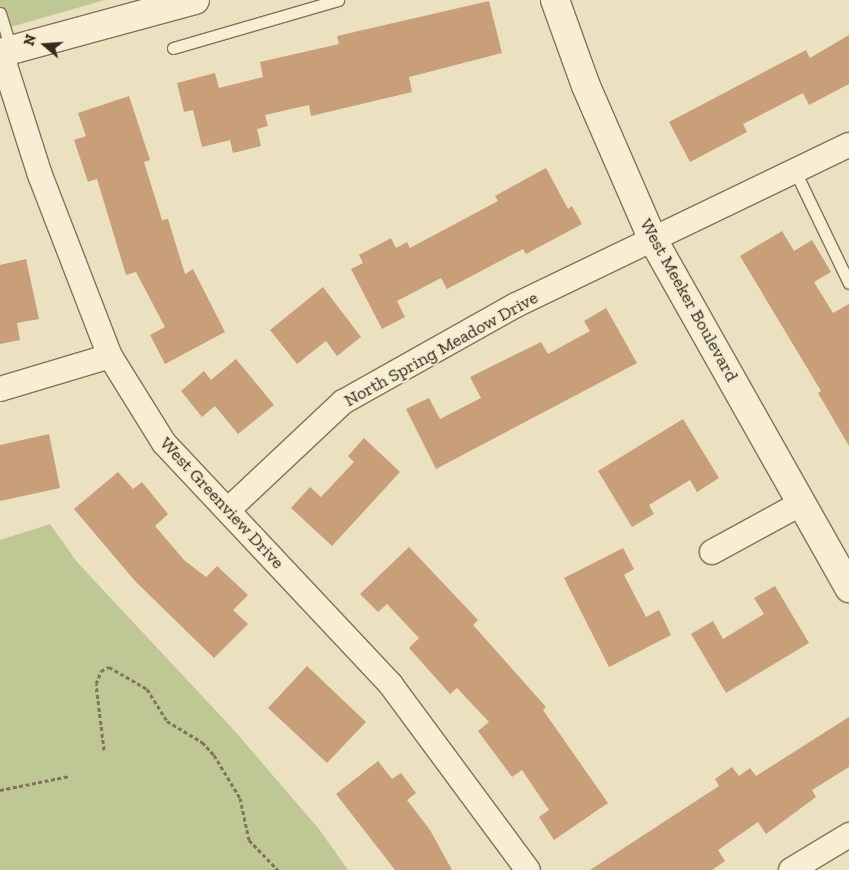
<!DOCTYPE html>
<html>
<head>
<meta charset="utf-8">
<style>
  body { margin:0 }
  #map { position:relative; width:849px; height:870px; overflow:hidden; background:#ebe1c1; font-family:"Zilla Slab",serif }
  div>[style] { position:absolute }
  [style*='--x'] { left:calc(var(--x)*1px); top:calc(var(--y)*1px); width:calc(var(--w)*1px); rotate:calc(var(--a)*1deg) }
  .green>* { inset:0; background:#bfc895 }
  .building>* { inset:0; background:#c89f78 }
  .path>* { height:3px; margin-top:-1.5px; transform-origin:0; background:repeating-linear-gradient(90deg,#837359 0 4px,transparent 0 6.5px) }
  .roads { filter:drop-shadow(1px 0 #837359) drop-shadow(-1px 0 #837359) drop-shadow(0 1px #837359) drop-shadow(0 -1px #837359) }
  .service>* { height:11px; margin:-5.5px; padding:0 5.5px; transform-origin:5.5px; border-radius:5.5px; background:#f7eed3 }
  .minor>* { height:24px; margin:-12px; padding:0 12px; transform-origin:12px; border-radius:12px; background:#f7eed3 }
  .tertiary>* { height:28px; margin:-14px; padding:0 14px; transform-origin:14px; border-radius:14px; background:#f7eed3 }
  span { translate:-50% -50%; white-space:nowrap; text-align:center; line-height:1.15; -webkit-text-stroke:4px #f3ebd0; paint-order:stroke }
  .street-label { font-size:18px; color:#342a1d }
  .north { position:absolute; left:20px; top:20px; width:50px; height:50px; -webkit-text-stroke:4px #f3ebd0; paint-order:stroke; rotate:288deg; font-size:14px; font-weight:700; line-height:20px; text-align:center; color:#342a1d }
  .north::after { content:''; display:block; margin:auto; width:18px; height:22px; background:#342a1d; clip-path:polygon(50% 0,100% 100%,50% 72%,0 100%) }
</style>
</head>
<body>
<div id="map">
  <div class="green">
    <i style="clip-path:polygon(0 0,105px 0,0 30px)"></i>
    <i style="clip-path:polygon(50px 524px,77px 562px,232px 728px,319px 829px,348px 870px,0 870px,0 540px)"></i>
  </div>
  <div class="building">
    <i style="clip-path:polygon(489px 1px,502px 53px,409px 77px,412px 92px,311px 116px,309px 105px,265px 115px,268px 126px,257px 129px,261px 146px,233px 153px,230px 140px,202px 147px,193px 110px,184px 112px,177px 83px,215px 73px,219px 88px,263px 77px,260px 62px,339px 44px,337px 36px)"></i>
    <i style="clip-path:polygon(849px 35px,849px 84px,809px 105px,803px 93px,743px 124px,747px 132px,690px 162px,669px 122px,806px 50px,810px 58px)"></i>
    <i style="clip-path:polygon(129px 96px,150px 160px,144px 162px,162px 220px,168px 219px,185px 274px,193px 269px,225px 332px,165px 364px,150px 335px,165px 327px,136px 272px,126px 275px,97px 179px,88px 182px,74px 140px,86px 136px,78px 113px)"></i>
    <i style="clip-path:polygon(546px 168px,568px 209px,572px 206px,582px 224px,526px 254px,523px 249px,447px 289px,441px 278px,397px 301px,405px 317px,382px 329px,351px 269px,363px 263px,359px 255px,391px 238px,396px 248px,407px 242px,410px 248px,498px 201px,495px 196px)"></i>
    <i style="clip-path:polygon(782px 231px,794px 251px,812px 240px,831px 272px,814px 282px,833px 313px,849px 304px,849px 446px,818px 393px,821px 391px,740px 256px)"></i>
    <i style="clip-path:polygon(26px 259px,39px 319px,17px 323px,20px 340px,0 344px,0 265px)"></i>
    <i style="clip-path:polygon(323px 287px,361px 337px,337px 356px,326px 341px,297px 364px,270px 330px)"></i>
    <i style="clip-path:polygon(606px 308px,637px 363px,436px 469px,406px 409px,429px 398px,440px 419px,481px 398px,470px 377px,541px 342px,548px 354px,590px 331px,584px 321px)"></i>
    <i style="clip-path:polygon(236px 359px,274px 405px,238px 434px,215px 406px,202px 417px,181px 391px,204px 371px,211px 380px)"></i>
    <i style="clip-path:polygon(683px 419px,719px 478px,697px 492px,690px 480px,649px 505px,654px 514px,632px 527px,598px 471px)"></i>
    <i style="clip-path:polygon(49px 434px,60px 488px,0 501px,0 445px)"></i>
    <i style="clip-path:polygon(364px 438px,400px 472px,332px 546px,291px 508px,310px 487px,321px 497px,354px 462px,348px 456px)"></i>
    <i style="clip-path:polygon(118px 472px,133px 489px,142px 482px,168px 514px,155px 526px,184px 560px,206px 577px,217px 566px,248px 595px,233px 610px,248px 624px,214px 658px,135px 581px,74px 509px)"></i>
    <i style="clip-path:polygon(409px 547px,478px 620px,473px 625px,546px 707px,543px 710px,608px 803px,554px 840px,539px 817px,549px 810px,522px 770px,512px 777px,478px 731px,489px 722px,457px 688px,450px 694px,409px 648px,419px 638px,387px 604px,378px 612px,360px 594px)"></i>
    <i style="clip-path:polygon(623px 548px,634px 569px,624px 575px,646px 617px,659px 610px,671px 635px,609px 667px,564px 578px)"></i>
    <i style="clip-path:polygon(775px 586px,809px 643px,726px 693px,691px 634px,713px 621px,723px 639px,764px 614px,754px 598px)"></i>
    <i style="clip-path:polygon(307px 666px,366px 722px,327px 763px,268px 708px)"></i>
    <i style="clip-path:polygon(849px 717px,849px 767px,812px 790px,816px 797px,766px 834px,758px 822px,718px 850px,725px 861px,712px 870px,590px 870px,719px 786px,715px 779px,732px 767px,739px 776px,750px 768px,756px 776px)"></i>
    <i style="clip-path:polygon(378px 761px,392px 779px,401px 773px,416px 793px,407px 800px,430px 830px,452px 870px,395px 870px,336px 794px)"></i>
  </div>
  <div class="path">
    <i style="--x:104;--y:750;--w:66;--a:-96.9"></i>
    <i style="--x:96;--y:684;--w:14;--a:-69"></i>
    <i style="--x:101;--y:671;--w:9;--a:-27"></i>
    <i style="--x:109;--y:667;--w:44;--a:30.1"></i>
    <i style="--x:147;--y:689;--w:38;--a:58"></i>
    <i style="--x:167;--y:721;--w:41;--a:31"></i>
    <i style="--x:202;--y:742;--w:18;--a:47"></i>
    <i style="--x:214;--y:755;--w:50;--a:58.8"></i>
    <i style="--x:240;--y:798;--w:43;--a:77.9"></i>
    <i style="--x:249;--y:840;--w:42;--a:46"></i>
    <i style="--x:0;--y:790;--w:71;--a:-11.3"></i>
  </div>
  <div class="roads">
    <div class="service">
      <i style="--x:0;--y:13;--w:39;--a:73"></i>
      <i style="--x:173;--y:48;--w:172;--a:-16.2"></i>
      <i style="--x:795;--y:171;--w:124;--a:64.3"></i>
    </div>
    <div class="minor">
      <i style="--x:1;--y:53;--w:128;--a:72.3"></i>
      <i style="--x:40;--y:175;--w:194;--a:68.9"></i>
      <i style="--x:110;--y:356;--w:102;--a:58.2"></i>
      <i style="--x:164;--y:443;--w:332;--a:46.8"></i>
      <i style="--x:391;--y:685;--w:230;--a:53.5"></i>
      <i style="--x:0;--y:389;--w:115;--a:-16.7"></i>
      <i style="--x:228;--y:510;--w:158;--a:-43.2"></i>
      <i style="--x:343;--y:402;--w:198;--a:-29.3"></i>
      <i style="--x:516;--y:305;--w:369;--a:-25.7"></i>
      <i style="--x:712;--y:552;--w:100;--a:-28.6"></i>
      <i style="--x:791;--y:870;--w:68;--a:-31.1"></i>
    </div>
    <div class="tertiary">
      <i style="--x:555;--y:0;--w:91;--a:70.2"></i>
      <i style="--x:586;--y:86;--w:166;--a:66.5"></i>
      <i style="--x:652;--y:238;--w:402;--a:60.6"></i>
      <i style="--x:0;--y:53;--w:202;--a:-15.2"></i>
    </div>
  </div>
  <div class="street-label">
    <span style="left:689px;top:300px;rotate:61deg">West Meeker Boulevard</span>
    <span style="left:441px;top:349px;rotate:-29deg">North Spring Meadow Drive</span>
    <span style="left:222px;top:503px;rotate:47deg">West Greenview Drive</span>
  </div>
  <div class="north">N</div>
</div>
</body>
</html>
